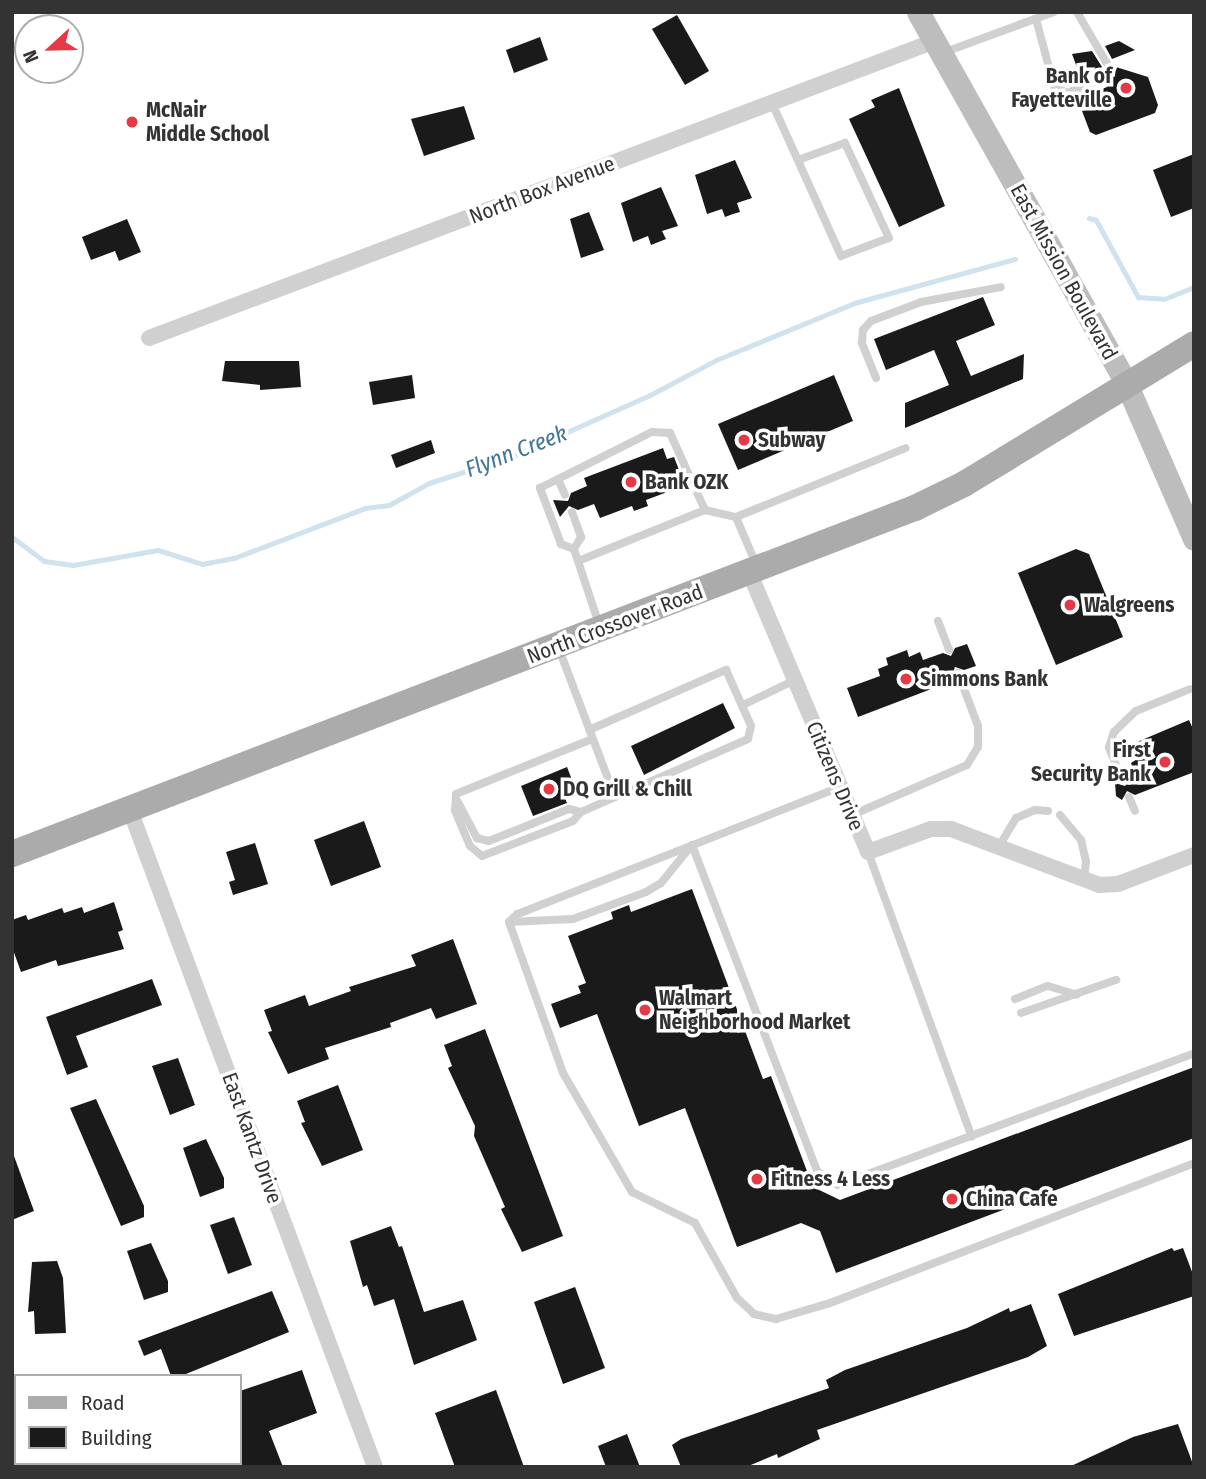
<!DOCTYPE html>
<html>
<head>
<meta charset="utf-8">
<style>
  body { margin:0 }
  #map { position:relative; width:1206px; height:1479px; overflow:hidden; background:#fff; font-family:"Fira Sans Condensed",sans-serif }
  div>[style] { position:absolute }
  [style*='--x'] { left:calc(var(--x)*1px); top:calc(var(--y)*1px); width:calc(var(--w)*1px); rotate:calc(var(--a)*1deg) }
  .stream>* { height:5px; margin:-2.5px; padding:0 2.5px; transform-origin:2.5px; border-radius:2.5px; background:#cfe2ee }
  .building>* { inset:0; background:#1a1a1a }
  .service>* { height:8px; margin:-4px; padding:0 4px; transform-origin:4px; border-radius:4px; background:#d0d0d0 }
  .minor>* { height:16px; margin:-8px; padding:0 8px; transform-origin:8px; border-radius:8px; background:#d0d0d0 }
  .secondary>* { height:23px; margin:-11.5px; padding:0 11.5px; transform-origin:11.5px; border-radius:11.5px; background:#bdbdbd }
  .primary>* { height:26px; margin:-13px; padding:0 13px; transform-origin:13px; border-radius:13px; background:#ababab }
  .dots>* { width:19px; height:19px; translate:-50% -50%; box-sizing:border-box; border:4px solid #fff; border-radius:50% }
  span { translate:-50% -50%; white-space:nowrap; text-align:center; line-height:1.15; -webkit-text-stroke:7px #fff; paint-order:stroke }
  .poi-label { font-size:21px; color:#333; font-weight:700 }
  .right { translate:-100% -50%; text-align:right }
  .left { translate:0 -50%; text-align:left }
  .street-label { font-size:21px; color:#333 }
  .water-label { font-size:23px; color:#3f7597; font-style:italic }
  .frame { position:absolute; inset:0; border:14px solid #333; pointer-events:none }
  .legend { position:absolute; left:14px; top:1374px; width:228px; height:91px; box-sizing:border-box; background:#fff; border:2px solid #adadad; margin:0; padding:9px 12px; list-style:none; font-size:21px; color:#333 }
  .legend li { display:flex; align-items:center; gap:14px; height:35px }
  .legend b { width:35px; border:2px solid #adadad }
  .north { position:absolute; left:14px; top:14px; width:70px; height:70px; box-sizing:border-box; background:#fff; border:2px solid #adadad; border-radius:50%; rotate:248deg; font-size:19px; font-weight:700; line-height:28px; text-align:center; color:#333 }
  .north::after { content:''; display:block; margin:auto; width:24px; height:32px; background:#e63946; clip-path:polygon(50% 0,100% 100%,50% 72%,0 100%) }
</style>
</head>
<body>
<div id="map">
  <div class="stream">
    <i style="--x:1089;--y:218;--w:7;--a:16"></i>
    <i style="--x:1096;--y:220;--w:88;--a:61.4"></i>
    <i style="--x:1138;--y:297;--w:26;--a:4"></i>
    <i style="--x:1164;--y:299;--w:32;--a:-22"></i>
    <i style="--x:12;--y:537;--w:40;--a:37"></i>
    <i style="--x:44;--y:561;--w:29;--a:8"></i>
    <i style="--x:73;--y:565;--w:86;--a:-10"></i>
    <i style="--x:158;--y:550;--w:46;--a:17.7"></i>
    <i style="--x:202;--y:564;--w:33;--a:-11"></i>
    <i style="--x:234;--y:558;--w:140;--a:-20.9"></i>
    <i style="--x:365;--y:508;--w:24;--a:-7"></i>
    <i style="--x:389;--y:505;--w:46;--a:-28.8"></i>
    <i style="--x:429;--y:483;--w:88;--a:-17.8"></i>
    <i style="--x:513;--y:456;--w:150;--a:-24"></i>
    <i style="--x:650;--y:395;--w:75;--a:-27.9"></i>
    <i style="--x:716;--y:360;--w:149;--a:-22.4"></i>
    <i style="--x:854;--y:303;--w:167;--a:-15.3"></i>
  </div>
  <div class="building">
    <i style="clip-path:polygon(677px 15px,709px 71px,685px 85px,652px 29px)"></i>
    <i style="clip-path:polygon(540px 37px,548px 60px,514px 73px,506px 50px)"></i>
    <i style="clip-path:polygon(1119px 41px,1135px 50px,1112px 59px,1105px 46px)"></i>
    <i style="clip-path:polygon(1092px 51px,1102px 67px,1089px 77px,1079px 73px,1072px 54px)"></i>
    <i style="clip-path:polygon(1116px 67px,1148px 77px,1158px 105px,1155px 113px,1096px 135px,1090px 132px,1079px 103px,1081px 97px,1107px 87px)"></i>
    <i style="clip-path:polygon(899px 88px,945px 206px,899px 227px,849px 119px,875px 107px,871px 100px)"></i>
    <i style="clip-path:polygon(464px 106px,475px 139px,424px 156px,411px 119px)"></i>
    <i style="clip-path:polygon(1194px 154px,1194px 208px,1171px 217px,1153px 170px)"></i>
    <i style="clip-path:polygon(735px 160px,752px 198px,737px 203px,740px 212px,733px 214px,725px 217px,722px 209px,707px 214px,695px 175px)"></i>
    <i style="clip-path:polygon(661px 187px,678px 226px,662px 231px,666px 239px,651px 245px,648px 236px,633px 242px,621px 203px)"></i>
    <i style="clip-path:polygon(589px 212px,604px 250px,581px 258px,570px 219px)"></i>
    <i style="clip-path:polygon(127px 219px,141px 252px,119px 261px,115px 251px,91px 260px,82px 237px)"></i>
    <i style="clip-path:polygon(983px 297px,995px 325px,956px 341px,971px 376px,1024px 354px,1023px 379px,905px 428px,905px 403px,949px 385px,934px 350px,886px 370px,874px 339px)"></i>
    <i style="clip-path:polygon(225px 361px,299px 361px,301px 387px,260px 390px,260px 385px,222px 381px)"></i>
    <i style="clip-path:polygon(412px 375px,415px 398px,373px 405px,369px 382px)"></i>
    <i style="clip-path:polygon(834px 375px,853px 421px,738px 470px,718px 424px)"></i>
    <i style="clip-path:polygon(431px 440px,435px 453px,396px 468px,391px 455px)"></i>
    <i style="clip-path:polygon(663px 448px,667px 459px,674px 457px,681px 475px,674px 478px,678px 488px,646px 500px,648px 506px,634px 511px,632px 506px,600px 518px,594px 504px,578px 510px,569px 506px,560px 517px,553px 500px,568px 501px,571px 493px,587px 486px,584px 478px)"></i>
    <i style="clip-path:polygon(1076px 549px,1089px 554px,1123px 637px,1056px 665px,1018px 573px)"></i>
    <i style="clip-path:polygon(967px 644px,976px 666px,964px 670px,955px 667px,952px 675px,932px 683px,934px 688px,858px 717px,847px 688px,880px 676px,878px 669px,888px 665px,886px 658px,907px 650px,909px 657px,920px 652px,923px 660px,943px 653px,951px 656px,955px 648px)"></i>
    <i style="clip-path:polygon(723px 703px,735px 728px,644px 775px,631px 746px)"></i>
    <i style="clip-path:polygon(1189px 720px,1194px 731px,1194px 772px,1135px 795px,1127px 791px,1122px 800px,1116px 796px,1115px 783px,1125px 786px,1135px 774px,1131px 763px,1142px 756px,1137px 742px)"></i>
    <i style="clip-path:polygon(567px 767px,577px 793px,565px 798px,567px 803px,533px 816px,521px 786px)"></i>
    <i style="clip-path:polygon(364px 821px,381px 867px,331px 886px,314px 840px)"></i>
    <i style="clip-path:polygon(255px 843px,268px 884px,233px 895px,229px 882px,235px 880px,226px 852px)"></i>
    <i style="clip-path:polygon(692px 889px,763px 1079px,771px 1076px,813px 1187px,840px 1200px,1194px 1067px,1194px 1138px,836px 1273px,820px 1231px,801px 1223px,737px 1247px,685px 1108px,639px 1126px,597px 1014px,560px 1028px,551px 1004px,581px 993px,578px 986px,586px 983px,568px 936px,613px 919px,611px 912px,629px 905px,631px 912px)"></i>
    <i style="clip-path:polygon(114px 902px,123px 930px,118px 932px,124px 949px,58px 966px,56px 960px,21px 972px,12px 947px,12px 920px,26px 915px,28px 920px,62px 908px,64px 913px,82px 907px,84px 913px)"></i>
    <i style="clip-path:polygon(453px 939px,477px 1004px,436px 1019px,431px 1008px,390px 1023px,391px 1027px,325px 1048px,329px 1059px,288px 1074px,268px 1032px,272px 1031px,264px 1010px,305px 995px,309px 1006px,351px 991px,349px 987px,416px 966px,411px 955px)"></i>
    <i style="clip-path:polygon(152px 979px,162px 1005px,76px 1036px,88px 1067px,67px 1075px,46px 1017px)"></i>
    <i style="clip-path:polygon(485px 1029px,563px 1236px,522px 1252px,501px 1209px,505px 1207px,474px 1136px,475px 1126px,448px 1068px,452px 1066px,444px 1045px)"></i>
    <i style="clip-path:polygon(178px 1058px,195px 1105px,170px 1115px,152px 1066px)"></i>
    <i style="clip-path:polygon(338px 1085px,363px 1150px,322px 1166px,301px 1123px,305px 1122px,297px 1101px)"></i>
    <i style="clip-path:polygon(96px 1099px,144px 1206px,144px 1217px,121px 1226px,70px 1108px)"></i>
    <i style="clip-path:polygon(206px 1139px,224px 1178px,224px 1188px,200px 1197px,183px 1148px)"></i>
    <i style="clip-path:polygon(14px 1156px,34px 1211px,12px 1220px,12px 1157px)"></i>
    <i style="clip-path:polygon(234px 1217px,252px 1265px,228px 1274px,210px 1225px)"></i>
    <i style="clip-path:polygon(391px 1226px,399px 1247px,402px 1246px,424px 1312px,463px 1300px,477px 1340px,414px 1365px,394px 1299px,374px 1306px,367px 1285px,363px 1287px,350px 1241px)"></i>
    <i style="clip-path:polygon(151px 1243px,168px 1281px,168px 1292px,144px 1300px,127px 1251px)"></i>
    <i style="clip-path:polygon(1172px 1248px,1174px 1251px,1183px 1248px,1194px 1277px,1194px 1296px,1074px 1336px,1058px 1294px)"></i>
    <i style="clip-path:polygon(57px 1261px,63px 1278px,66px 1333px,35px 1334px,34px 1311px,28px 1312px,32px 1262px)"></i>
    <i style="clip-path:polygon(575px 1287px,605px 1368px,563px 1384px,534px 1302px)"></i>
    <i style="clip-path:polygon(272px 1291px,289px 1332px,181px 1376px,171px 1376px,161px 1349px,144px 1356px,138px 1341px)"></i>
    <i style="clip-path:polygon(1031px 1304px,1047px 1346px,1028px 1357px,817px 1430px,820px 1439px,778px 1458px,777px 1454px,746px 1467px,681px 1467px,672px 1445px,681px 1439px,829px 1388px,826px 1380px,845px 1370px,967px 1328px,1009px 1308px,1010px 1312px)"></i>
    <i style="clip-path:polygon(302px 1370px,317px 1413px,269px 1431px,283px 1467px,240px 1467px,240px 1391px)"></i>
    <i style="clip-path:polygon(496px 1390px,524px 1467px,455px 1467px,435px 1413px)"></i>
    <i style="clip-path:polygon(1178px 1424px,1194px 1467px,1069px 1467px,1133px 1437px)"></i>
    <i style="clip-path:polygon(627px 1434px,640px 1467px,606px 1467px,598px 1446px)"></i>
  </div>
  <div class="service">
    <i style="--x:1036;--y:19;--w:69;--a:75"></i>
    <i style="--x:1054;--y:86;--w:15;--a:28"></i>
    <i style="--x:1067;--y:93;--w:39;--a:-21"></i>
    <i style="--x:1103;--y:79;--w:13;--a:-63"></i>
    <i style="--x:1109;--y:67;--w:64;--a:-120.2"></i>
    <i style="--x:945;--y:52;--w:116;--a:-20.2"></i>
    <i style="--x:772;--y:103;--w:168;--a:65.7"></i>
    <i style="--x:841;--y:256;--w:51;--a:-20.6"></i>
    <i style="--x:889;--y:238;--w:105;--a:-114.9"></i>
    <i style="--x:845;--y:143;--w:50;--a:160.1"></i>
    <i style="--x:876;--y:378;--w:38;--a:-112"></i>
    <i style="--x:862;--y:343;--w:13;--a:-86"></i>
    <i style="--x:863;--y:330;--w:12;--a:-48"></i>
    <i style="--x:871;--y:321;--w:53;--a:-20.8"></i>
    <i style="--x:921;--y:302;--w:81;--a:-10.6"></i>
    <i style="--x:558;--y:479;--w:17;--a:66"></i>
    <i style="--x:572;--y:512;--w:27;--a:70"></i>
    <i style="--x:581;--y:537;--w:14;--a:120"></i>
    <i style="--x:574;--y:549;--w:79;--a:71.6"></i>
    <i style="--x:574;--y:549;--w:14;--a:-159"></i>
    <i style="--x:561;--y:544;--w:60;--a:-110.6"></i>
    <i style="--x:540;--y:488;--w:125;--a:-26.6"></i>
    <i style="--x:652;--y:432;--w:18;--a:3"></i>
    <i style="--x:670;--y:433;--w:85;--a:65.6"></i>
    <i style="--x:705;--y:510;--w:32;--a:13"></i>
    <i style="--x:578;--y:561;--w:137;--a:-21.9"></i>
    <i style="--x:756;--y:564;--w:51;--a:-113.1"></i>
    <i style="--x:736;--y:517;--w:183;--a:-22.1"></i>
    <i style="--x:938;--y:621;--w:31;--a:69"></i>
    <i style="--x:559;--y:649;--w:158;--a:69.3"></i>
    <i style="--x:743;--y:705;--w:58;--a:-25.7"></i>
    <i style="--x:589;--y:730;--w:150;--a:-23.7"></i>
    <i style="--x:726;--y:670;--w:61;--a:65.9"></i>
    <i style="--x:751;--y:726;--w:13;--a:103"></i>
    <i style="--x:748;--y:739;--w:182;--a:156.4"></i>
    <i style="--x:581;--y:812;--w:12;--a:132"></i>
    <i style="--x:573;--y:821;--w:97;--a:159"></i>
    <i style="--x:482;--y:856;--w:16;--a:-140"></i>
    <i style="--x:470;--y:846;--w:39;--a:-113"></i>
    <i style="--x:455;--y:810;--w:16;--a:-86"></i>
    <i style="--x:456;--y:794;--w:147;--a:-22"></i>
    <i style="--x:1122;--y:780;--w:35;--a:-112"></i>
    <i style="--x:1109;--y:747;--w:16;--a:-72"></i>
    <i style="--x:1114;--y:732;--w:30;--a:-44"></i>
    <i style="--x:1136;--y:711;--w:58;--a:-22.2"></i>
    <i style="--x:840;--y:787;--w:347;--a:158.5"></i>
    <i style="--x:517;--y:914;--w:11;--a:135"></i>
    <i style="--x:509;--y:922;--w:160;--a:70.3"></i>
    <i style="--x:563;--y:1073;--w:138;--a:59.9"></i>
    <i style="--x:632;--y:1192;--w:70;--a:26.2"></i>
    <i style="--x:695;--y:1223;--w:86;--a:60.8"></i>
    <i style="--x:737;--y:1298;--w:23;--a:43"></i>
    <i style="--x:754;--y:1314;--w:23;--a:13"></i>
    <i style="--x:776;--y:1319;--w:56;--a:-16.5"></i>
    <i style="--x:830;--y:1303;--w:390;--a:-21"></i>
    <i style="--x:1129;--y:797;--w:15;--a:67"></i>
    <i style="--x:458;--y:802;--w:41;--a:62.2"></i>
    <i style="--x:477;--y:838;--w:12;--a:14"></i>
    <i style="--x:489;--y:841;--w:86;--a:-21.8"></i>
    <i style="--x:569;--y:809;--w:12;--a:14"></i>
    <i style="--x:852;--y:815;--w:125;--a:-23.5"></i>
    <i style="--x:967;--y:765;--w:21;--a:-59"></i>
    <i style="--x:978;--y:747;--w:21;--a:-90"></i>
    <i style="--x:978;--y:726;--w:57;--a:-110.7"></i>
    <i style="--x:1060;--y:815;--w:33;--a:50"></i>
    <i style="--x:1081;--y:840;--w:22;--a:77"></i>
    <i style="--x:1086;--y:861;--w:18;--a:96"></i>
    <i style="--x:998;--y:848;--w:35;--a:-59"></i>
    <i style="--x:1016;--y:818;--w:21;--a:-23"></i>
    <i style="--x:1035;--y:810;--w:13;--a:4"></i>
    <i style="--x:868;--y:852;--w:303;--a:70"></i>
    <i style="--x:509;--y:922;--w:64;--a:-2.7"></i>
    <i style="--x:573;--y:919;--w:78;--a:-20.3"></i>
    <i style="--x:646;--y:892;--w:17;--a:-31"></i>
    <i style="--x:661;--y:883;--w:49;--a:-50.8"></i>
    <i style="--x:692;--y:845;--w:349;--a:69"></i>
    <i style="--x:817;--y:1171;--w:25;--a:34"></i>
    <i style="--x:838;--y:1185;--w:380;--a:-20.3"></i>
    <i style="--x:1015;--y:999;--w:35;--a:-22"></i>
    <i style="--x:1048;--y:986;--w:30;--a:17"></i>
    <i style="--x:1021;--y:1013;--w:101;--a:-19.2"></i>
  </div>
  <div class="minor">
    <i style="--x:149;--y:338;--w:840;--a:-20.7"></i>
    <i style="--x:750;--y:574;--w:302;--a:67"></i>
    <i style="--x:868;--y:852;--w:67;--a:-20.1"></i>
    <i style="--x:931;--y:829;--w:20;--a:0"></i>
    <i style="--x:951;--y:829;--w:158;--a:20.7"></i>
    <i style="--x:1099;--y:885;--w:19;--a:-3"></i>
    <i style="--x:1118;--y:884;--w:81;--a:-20.9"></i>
    <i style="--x:130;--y:810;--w:701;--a:69.55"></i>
  </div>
  <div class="secondary">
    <i style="--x:918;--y:12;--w:425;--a:60.7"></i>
    <i style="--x:1126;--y:383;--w:170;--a:66.4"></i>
  </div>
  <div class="primary">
    <i style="--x:12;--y:854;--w:967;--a:-20.97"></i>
    <i style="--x:915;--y:508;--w:55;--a:-26.1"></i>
    <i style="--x:964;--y:484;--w:269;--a:-31.3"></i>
  </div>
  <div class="dots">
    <i style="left:1126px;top:88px;background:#e63946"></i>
    <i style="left:132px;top:122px;background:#e63946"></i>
    <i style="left:744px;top:440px;background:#e63946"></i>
    <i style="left:631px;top:482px;background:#e63946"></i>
    <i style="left:1070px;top:605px;background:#e63946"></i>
    <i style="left:906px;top:679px;background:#e63946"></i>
    <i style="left:1165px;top:762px;background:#e63946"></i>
    <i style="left:549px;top:789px;background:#e63946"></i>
    <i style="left:645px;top:1010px;background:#e63946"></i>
    <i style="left:757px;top:1179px;background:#e63946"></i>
    <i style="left:952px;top:1199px;background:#e63946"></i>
  </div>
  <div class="poi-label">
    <span class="right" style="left:1112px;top:88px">Bank of<br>Fayetteville</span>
    <span class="left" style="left:146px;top:122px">McNair<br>Middle School</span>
    <span class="left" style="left:758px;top:440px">Subway</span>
    <span class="left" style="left:645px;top:482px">Bank OZK</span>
    <span class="left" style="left:1084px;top:605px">Walgreens</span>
    <span class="left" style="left:920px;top:679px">Simmons Bank</span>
    <span class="right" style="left:1151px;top:762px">First<br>Security Bank</span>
    <span class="left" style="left:563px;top:789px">DQ Grill &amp; Chill</span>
    <span class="left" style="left:659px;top:1010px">Walmart<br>Neighborhood Market</span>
    <span class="left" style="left:771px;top:1179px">Fitness 4 Less</span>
    <span class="left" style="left:966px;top:1199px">China Cafe</span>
  </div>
  <div class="street-label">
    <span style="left:542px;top:190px;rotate:-21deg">North Box Avenue</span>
    <span style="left:1064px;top:272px;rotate:61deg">East Mission Boulevard</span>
    <span style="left:615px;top:624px;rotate:-21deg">North Crossover Road</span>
    <span style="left:835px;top:776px;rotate:67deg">Citizens Drive</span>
    <span style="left:252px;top:1138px;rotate:70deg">East Kantz Drive</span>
  </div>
  <div class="water-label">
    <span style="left:516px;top:451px;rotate:-21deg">Flynn Creek</span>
  </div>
  <div class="frame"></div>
  <ul class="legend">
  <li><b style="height:9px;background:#ababab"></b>Road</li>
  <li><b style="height:19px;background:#1a1a1a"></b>Building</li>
  </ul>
  <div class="north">N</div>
</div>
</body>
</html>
